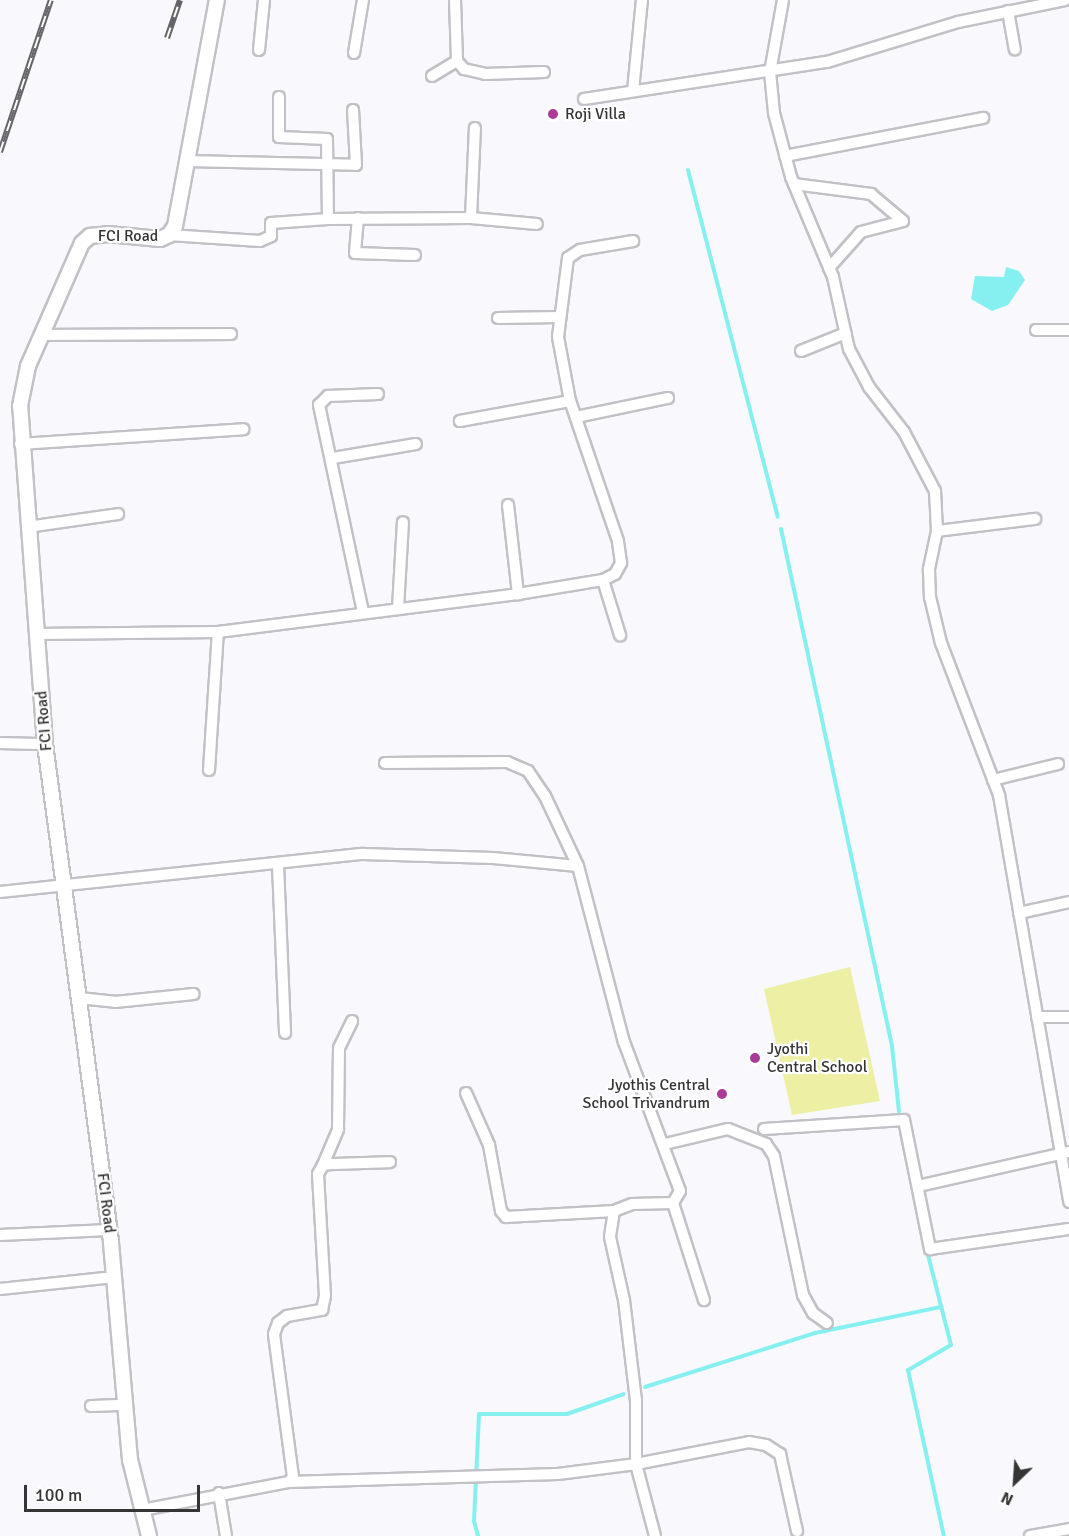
<!DOCTYPE html>
<html>
<head>
<meta charset="utf-8">
<style>
  body { margin:0 }
  #map { position:relative; width:1069px; height:1536px; overflow:hidden; background:#f8f8fd; font-family:Signika,sans-serif }
  div>[style] { position:absolute }
  [style*='--x'] { left:calc(var(--x)*1px); top:calc(var(--y)*1px); width:calc(var(--w)*1px); rotate:calc(var(--a)*1deg) }
  .green>* { inset:0; background:#ecefa4 }
  .water>* { inset:0; background:#86f0f1 }
  .stream>* { height:4px; margin:-2px; padding:0 2px; transform-origin:2px; border-radius:2px; background:#86f0f1 }
  .roads { filter:drop-shadow(2px 0 #c1c1c6) drop-shadow(-2px 0 #c1c1c6) drop-shadow(0 2px #c1c1c6) drop-shadow(0 -2px #c1c1c6) }
  .minor>* { height:10px; margin:-5px; padding:0 5px; transform-origin:5px; border-radius:5px; background:#fff }
  .tertiary>* { height:14px; margin:-7px; padding:0 7px; transform-origin:7px; border-radius:7px; background:#fff }
  .rail>* { height:6px; margin-top:-3px; transform-origin:0; background:repeating-linear-gradient(90deg,#fff 0 11px,#656567 0 22px); box-sizing:border-box; border-block:2px solid #656567 }
  .dots>* { width:16px; height:16px; translate:-50% -50%; box-sizing:border-box; border:3px solid #fff; border-radius:50% }
  span { translate:-50% -50%; white-space:nowrap; text-align:center; line-height:1.15; -webkit-text-stroke:4.5px #fff; paint-order:stroke }
  .poi-label { font-size:16px; color:#353536 }
  .left { translate:0 -50%; text-align:left }
  .right { translate:-100% -50%; text-align:right }
  .street-label { font-size:16px; color:#353536 }
  .north { position:absolute; left:985px; top:1452px; width:60px; height:60px; -webkit-text-stroke:4px #fff; paint-order:stroke; rotate:205deg; font-size:16px; font-weight:700; line-height:24px; text-align:center; color:#353536 }
  .north::after { content:''; display:block; margin:auto; width:21px; height:27px; background:#353536; clip-path:polygon(50% 0,100% 100%,50% 72%,0 100%) }
  .scale { position:absolute; left:24px; top:1485px; width:176px; height:27px; box-sizing:border-box; border:3px solid #353536; border-top:0; padding-left:8px; font-size:18px; line-height:21px; white-space:nowrap; color:#353536; -webkit-text-stroke:4px #fff; paint-order:stroke }
</style>
</head>
<body>
<div id="map">
  <div class="green">
    <i style="clip-path:polygon(850px 967px,880px 1101px,792px 1115px,764px 989px)"></i>
  </div>
  <div class="water">
    <i style="clip-path:polygon(1006px 267px,1019px 271px,1025px 280px,1008px 305px,992px 311px,971px 299px,975px 276px,1004px 277px)"></i>
  </div>
  <div class="stream">
    <i style="--x:688;--y:170;--w:358;--a:75.5"></i>
    <i style="--x:781;--y:529;--w:529;--a:77.88"></i>
    <i style="--x:892;--y:1046;--w:66;--a:83.9"></i>
    <i style="--x:901;--y:1133;--w:30;--a:78"></i>
    <i style="--x:927;--y:1251;--w:97;--a:75.7"></i>
    <i style="--x:951;--y:1345;--w:50;--a:149.8"></i>
    <i style="--x:908;--y:1370;--w:170;--a:77.8"></i>
    <i style="--x:645;--y:1387;--w:178;--a:-17.6"></i>
    <i style="--x:815;--y:1333;--w:129;--a:-11.7"></i>
    <i style="--x:478;--y:1536;--w:16;--a:-105"></i>
    <i style="--x:474;--y:1521;--w:107;--a:-87.3"></i>
    <i style="--x:479;--y:1414;--w:88;--a:0"></i>
    <i style="--x:567;--y:1414;--w:60;--a:-19.3"></i>
  </div>
  <div class="roads">
    <div class="minor">
      <i style="--x:455;--y:0;--w:61;--a:88.1"></i>
      <i style="--x:457;--y:61;--w:11;--a:49"></i>
      <i style="--x:464;--y:69;--w:22;--a:13"></i>
      <i style="--x:485;--y:74;--w:59;--a:-1.9"></i>
      <i style="--x:783;--y:0;--w:73;--a:100.2"></i>
      <i style="--x:770;--y:72;--w:41;--a:84.4"></i>
      <i style="--x:774;--y:113;--w:66;--a:75.1"></i>
      <i style="--x:791;--y:177;--w:108;--a:67.2"></i>
      <i style="--x:833;--y:277;--w:74;--a:77.5"></i>
      <i style="--x:849;--y:349;--w:43;--a:62.2"></i>
      <i style="--x:869;--y:387;--w:57;--a:52.1"></i>
      <i style="--x:904;--y:432;--w:67;--a:62.3"></i>
      <i style="--x:935;--y:491;--w:40;--a:87.1"></i>
      <i style="--x:937;--y:531;--w:40;--a:102"></i>
      <i style="--x:929;--y:570;--w:27;--a:88"></i>
      <i style="--x:930;--y:597;--w:47;--a:76.6"></i>
      <i style="--x:941;--y:643;--w:163;--a:69.1"></i>
      <i style="--x:999;--y:795;--w:413;--a:80.2"></i>
      <i style="--x:1008;--y:11;--w:39;--a:80"></i>
      <i style="--x:259;--y:50;--w:50;--a:-84.3"></i>
      <i style="--x:354;--y:53;--w:54;--a:-80.4"></i>
      <i style="--x:432;--y:76;--w:29;--a:-31"></i>
      <i style="--x:633;--y:91;--w:91;--a:-84.4"></i>
      <i style="--x:279;--y:97;--w:40;--a:90"></i>
      <i style="--x:279;--y:137;--w:48;--a:2.4"></i>
      <i style="--x:327;--y:139;--w:80;--a:89.3"></i>
      <i style="--x:328;--y:219;--w:143;--a:-0.4"></i>
      <i style="--x:471;--y:218;--w:66;--a:5.2"></i>
      <i style="--x:584;--y:99;--w:246;--a:-8.7"></i>
      <i style="--x:827;--y:62;--w:137;--a:-17"></i>
      <i style="--x:958;--y:22;--w:109;--a:-11.6"></i>
      <i style="--x:785;--y:156;--w:202;--a:-10.9"></i>
      <i style="--x:186;--y:161;--w:170;--a:1.3"></i>
      <i style="--x:356;--y:165;--w:55;--a:-93.1"></i>
      <i style="--x:794;--y:184;--w:78;--a:7.4"></i>
      <i style="--x:871;--y:194;--w:42;--a:40.2"></i>
      <i style="--x:358;--y:218;--w:35;--a:95"></i>
      <i style="--x:355;--y:253;--w:60;--a:1.9"></i>
      <i style="--x:471;--y:218;--w:90;--a:-87.5"></i>
      <i style="--x:169;--y:235;--w:91;--a:3.8"></i>
      <i style="--x:260;--y:241;--w:12;--a:-24"></i>
      <i style="--x:271;--y:236;--w:13;--a:-90"></i>
      <i style="--x:271;--y:223;--w:57;--a:-4"></i>
      <i style="--x:829;--y:268;--w:48;--a:-48.4"></i>
      <i style="--x:861;--y:232;--w:43;--a:-14.7"></i>
      <i style="--x:498;--y:318;--w:61;--a:-0.9"></i>
      <i style="--x:1036;--y:330;--w:33;--a:0"></i>
      <i style="--x:40;--y:335;--w:191;--a:-0.3"></i>
      <i style="--x:801;--y:351;--w:48;--a:-21.8"></i>
      <i style="--x:570;--y:401;--w:65;--a:-100.6"></i>
      <i style="--x:558;--y:337;--w:80;--a:-82.8"></i>
      <i style="--x:568;--y:258;--w:14;--a:-34"></i>
      <i style="--x:580;--y:250;--w:54;--a:-9.6"></i>
      <i style="--x:576;--y:417;--w:94;--a:-11.7"></i>
      <i style="--x:20;--y:444;--w:224;--a:-3.8"></i>
      <i style="--x:333;--y:458;--w:84;--a:-9.6"></i>
      <i style="--x:508;--y:505;--w:90;--a:83.6"></i>
      <i style="--x:27;--y:527;--w:92;--a:-8.1"></i>
      <i style="--x:937;--y:531;--w:99;--a:-7"></i>
      <i style="--x:603;--y:580;--w:58;--a:72.8"></i>
      <i style="--x:398;--y:608;--w:86;--a:-86.7"></i>
      <i style="--x:363;--y:612;--w:212;--a:-102"></i>
      <i style="--x:319;--y:405;--w:13;--a:-45"></i>
      <i style="--x:328;--y:396;--w:50;--a:-2.3"></i>
      <i style="--x:36;--y:634;--w:182;--a:-0.6"></i>
      <i style="--x:218;--y:632;--w:302;--a:-7.2"></i>
      <i style="--x:518;--y:594;--w:86;--a:-9.4"></i>
      <i style="--x:603;--y:580;--w:13;--a:-27"></i>
      <i style="--x:615;--y:574;--w:13;--a:-61"></i>
      <i style="--x:621;--y:563;--w:22;--a:-98"></i>
      <i style="--x:618;--y:541;--w:148;--a:-108.9"></i>
      <i style="--x:570;--y:401;--w:112;--a:169.7"></i>
      <i style="--x:0;--y:743;--w:45;--a:1.3"></i>
      <i style="--x:385;--y:763;--w:122;--a:-0.5"></i>
      <i style="--x:507;--y:762;--w:23;--a:23"></i>
      <i style="--x:528;--y:771;--w:30;--a:56"></i>
      <i style="--x:545;--y:796;--w:77;--a:64.8"></i>
      <i style="--x:578;--y:866;--w:182;--a:75.4"></i>
      <i style="--x:624;--y:1042;--w:159;--a:69.4"></i>
      <i style="--x:680;--y:1191;--w:14;--a:120"></i>
      <i style="--x:673;--y:1203;--w:41;--a:178.6"></i>
      <i style="--x:632;--y:1204;--w:19;--a:159"></i>
      <i style="--x:614;--y:1211;--w:26;--a:99"></i>
      <i style="--x:610;--y:1237;--w:65;--a:77.5"></i>
      <i style="--x:624;--y:1300;--w:101;--a:83.2"></i>
      <i style="--x:636;--y:1400;--w:64;--a:90"></i>
      <i style="--x:636;--y:1464;--w:74;--a:75.2"></i>
      <i style="--x:209;--y:770;--w:138;--a:-86.3"></i>
      <i style="--x:993;--y:780;--w:67;--a:-13.8"></i>
      <i style="--x:278;--y:865;--w:168;--a:87.6"></i>
      <i style="--x:0;--y:892;--w:365;--a:-6"></i>
      <i style="--x:363;--y:854;--w:130;--a:1.8"></i>
      <i style="--x:493;--y:858;--w:85;--a:5.4"></i>
      <i style="--x:1019;--y:913;--w:51;--a:-12.4"></i>
      <i style="--x:79;--y:998;--w:36;--a:6"></i>
      <i style="--x:115;--y:1002;--w:79;--a:-5.8"></i>
      <i style="--x:1037;--y:1017;--w:32;--a:0"></i>
      <i style="--x:466;--y:1093;--w:57;--a:66.1"></i>
      <i style="--x:489;--y:1145;--w:67;--a:79.7"></i>
      <i style="--x:501;--y:1211;--w:8;--a:50"></i>
      <i style="--x:506;--y:1217;--w:108;--a:-3.2"></i>
      <i style="--x:764;--y:1129;--w:140;--a:-3.7"></i>
      <i style="--x:904;--y:1120;--w:132;--a:78.6"></i>
      <i style="--x:930;--y:1249;--w:140;--a:-8.2"></i>
      <i style="--x:665;--y:1144;--w:65;--a:-13.4"></i>
      <i style="--x:728;--y:1129;--w:41;--a:21.5"></i>
      <i style="--x:766;--y:1144;--w:14;--a:56"></i>
      <i style="--x:774;--y:1156;--w:142;--a:78.2"></i>
      <i style="--x:803;--y:1295;--w:21;--a:61"></i>
      <i style="--x:813;--y:1313;--w:17;--a:36"></i>
      <i style="--x:323;--y:1165;--w:39;--a:-67"></i>
      <i style="--x:338;--y:1129;--w:81;--a:-89.3"></i>
      <i style="--x:339;--y:1048;--w:30;--a:-64"></i>
      <i style="--x:918;--y:1186;--w:155;--a:-12.7"></i>
      <i style="--x:673;--y:1203;--w:102;--a:72.3"></i>
      <i style="--x:0;--y:1235;--w:109;--a:-2.6"></i>
      <i style="--x:0;--y:1289;--w:115;--a:-6"></i>
      <i style="--x:91;--y:1406;--w:35;--a:-2"></i>
      <i style="--x:289;--y:1482;--w:269;--a:-1.7"></i>
      <i style="--x:558;--y:1474;--w:79;--a:-7.3"></i>
      <i style="--x:636;--y:1464;--w:115;--a:-11"></i>
      <i style="--x:749;--y:1442;--w:17;--a:10"></i>
      <i style="--x:766;--y:1445;--w:17;--a:33"></i>
      <i style="--x:780;--y:1454;--w:79;--a:77.6"></i>
      <i style="--x:219;--y:1493;--w:44;--a:80.8"></i>
      <i style="--x:142;--y:1510;--w:150;--a:-10.8"></i>
      <i style="--x:289;--y:1482;--w:6;--a:-51"></i>
      <i style="--x:293;--y:1477;--w:144;--a:-97.6"></i>
      <i style="--x:274;--y:1334;--w:12;--a:-70"></i>
      <i style="--x:278;--y:1323;--w:11;--a:-38"></i>
      <i style="--x:287;--y:1316;--w:36;--a:-10"></i>
      <i style="--x:322;--y:1310;--w:14;--a:-78"></i>
      <i style="--x:325;--y:1296;--w:122;--a:-93.3"></i>
      <i style="--x:318;--y:1174;--w:10;--a:-61"></i>
      <i style="--x:323;--y:1165;--w:8;--a:-7"></i>
      <i style="--x:331;--y:1164;--w:59;--a:-1.9"></i>
      <i style="--x:1030;--y:1536;--w:40;--a:-10"></i>
    </div>
    <div class="tertiary">
      <i style="--x:149;--y:1536;--w:78;--a:-104"></i>
      <i style="--x:130;--y:1460;--w:220;--a:-95"></i>
      <i style="--x:111;--y:1241;--w:501;--a:-97.56"></i>
      <i style="--x:45;--y:744;--w:339;--a:-94.2"></i>
      <i style="--x:20;--y:406;--w:41;--a:-78.7"></i>
      <i style="--x:28;--y:366;--w:134;--a:-66.3"></i>
      <i style="--x:82;--y:243;--w:11;--a:-41"></i>
      <i style="--x:90;--y:236;--w:18;--a:-6"></i>
      <i style="--x:108;--y:234;--w:52;--a:5.5"></i>
      <i style="--x:160;--y:239;--w:10;--a:-24"></i>
      <i style="--x:169;--y:235;--w:11;--a:-56"></i>
      <i style="--x:175;--y:226;--w:230;--a:-79.5"></i>
    </div>
  </div>
  <div class="rail">
    <i style="--x:167;--y:38;--w:40;--a:-71.1"></i>
    <i style="--x:0;--y:152;--w:160;--a:-71.5"></i>
  </div>
  <div class="dots">
    <i style="left:553px;top:114px;background:#ab3b98"></i>
    <i style="left:755px;top:1058px;background:#ab3b98"></i>
    <i style="left:722px;top:1094px;background:#ab3b98"></i>
  </div>
  <div class="poi-label">
    <span class="left" style="left:565px;top:114px">Roji Villa</span>
    <span class="left" style="left:767px;top:1058px">Jyothi<br>Central School</span>
    <span class="right" style="left:710px;top:1094px">Jyothis Central<br>School Trivandrum</span>
  </div>
  <div class="street-label">
    <span style="left:128px;top:236px">FCI Road</span>
    <span style="left:44px;top:721px;rotate:-95deg">FCI Road</span>
    <span style="left:106px;top:1203px;rotate:83deg">FCI Road</span>
  </div>
  <div class="north">N</div>
  <div class="scale">100 m</div>
</div>
</body>
</html>
